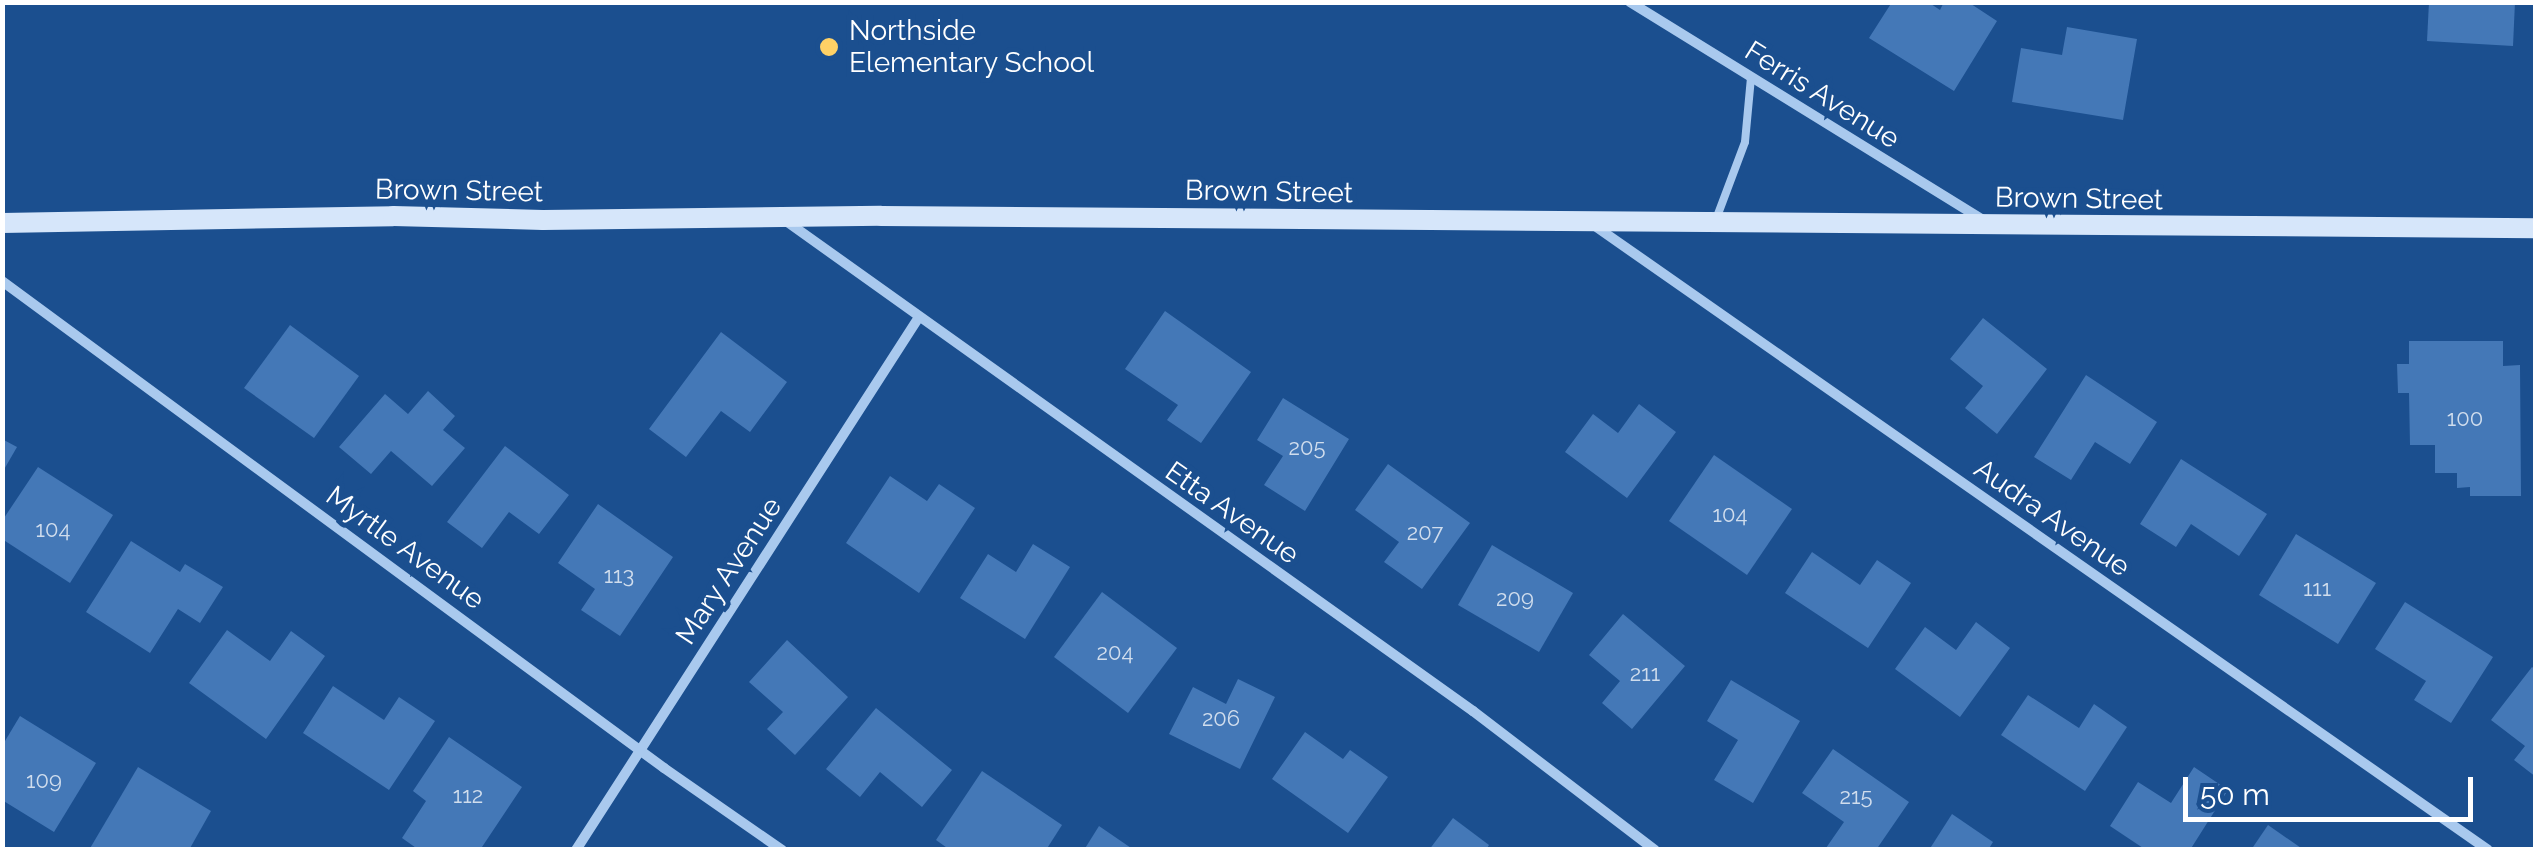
<!DOCTYPE html>
<html>
<head>
<meta charset="utf-8">
<style>
  body { margin:0 }
  #map { position:relative; width:2538px; height:852px; overflow:hidden; background:#1b4f8f; font-family:Raleway,sans-serif }
  div>[style] { position:absolute }
  [style*='--x'] { left:calc(var(--x)*1px); top:calc(var(--y)*1px); width:calc(var(--w)*1px); rotate:calc(var(--a)*1deg) }
  .building>* { inset:0; background:#4478b7 }
  .lane>* { height:8px; margin:-4px; padding:0 4px; transform-origin:4px; border-radius:4px; background:#a9c9ee }
  .street>* { height:10px; margin:-5px; padding:0 5px; transform-origin:5px; border-radius:5px; background:#a9c9ee }
  .secondary>* { height:20px; margin:-10px; padding:0 10px; transform-origin:10px; border-radius:10px; background:#d6e6fa }
  .dots>* { width:28px; height:28px; translate:-50% -50%; box-sizing:border-box; border:5px solid #1b4f8f; border-radius:50% }
  span { translate:-50% -50%; white-space:nowrap; text-align:center; line-height:1.15; -webkit-text-stroke:10px #1b4f8f; paint-order:stroke }
  .number-label { font-size:22px; color:#d0dded }
  .number-label span { -webkit-text-stroke-width:0 }
  .poi-label { font-size:28px; color:#fff }
  .left { translate:0 -50%; text-align:left }
  .street-label { font-size:28px; color:#fff }
  .frame { position:absolute; inset:0; border:5px solid #fff; pointer-events:none }
  .scale { position:absolute; left:2183px; top:777px; width:290px; height:45px; box-sizing:border-box; border:5px solid #fff; border-top:0; padding-left:12px; font-size:30px; line-height:35px; white-space:nowrap; color:#fff; -webkit-text-stroke:8px #1b4f8f; paint-order:stroke }
</style>
</head>
<body>
<div id="map">
  <div class="building">
    <i style="clip-path:polygon(1892px 2px,1928px 2px,1940px 10px,1944px 2px,1968px 2px,1997px 21px,1954px 91px,1869px 38px)"></i>
    <i style="clip-path:polygon(2429px 2px,2515px 2px,2513px 46px,2427px 41px)"></i>
    <i style="clip-path:polygon(2067px 27px,2137px 39px,2123px 120px,2012px 102px,2021px 48px,2062px 55px)"></i>
    <i style="clip-path:polygon(1165px 311px,1251px 372px,1201px 443px,1167px 420px,1178px 405px,1125px 369px)"></i>
    <i style="clip-path:polygon(1983px 318px,2047px 369px,1997px 434px,1965px 408px,1983px 386px,1950px 359px)"></i>
    <i style="clip-path:polygon(290px 325px,359px 376px,314px 438px,244px 388px)"></i>
    <i style="clip-path:polygon(721px 332px,787px 382px,750px 432px,721px 411px,686px 457px,649px 429px)"></i>
    <i style="clip-path:polygon(2409px 341px,2503px 341px,2503px 366px,2520px 365px,2521px 496px,2470px 496px,2470px 487px,2457px 488px,2457px 473px,2435px 473px,2435px 445px,2410px 445px,2409px 393px,2398px 393px,2397px 364px,2409px 364px)"></i>
    <i style="clip-path:polygon(2086px 375px,2157px 422px,2130px 464px,2095px 442px,2071px 480px,2034px 457px)"></i>
    <i style="clip-path:polygon(428px 391px,455px 416px,443px 430px,465px 448px,432px 486px,391px 451px,371px 474px,339px 447px,385px 394px,408px 414px)"></i>
    <i style="clip-path:polygon(1283px 398px,1349px 439px,1305px 511px,1264px 485px,1283px 456px,1257px 440px)"></i>
    <i style="clip-path:polygon(1639px 404px,1676px 432px,1627px 498px,1565px 452px,1593px 414px,1618px 433px)"></i>
    <i style="clip-path:polygon(2px 439px,17px 447px,2px 473px)"></i>
    <i style="clip-path:polygon(505px 446px,569px 495px,539px 534px,509px 512px,482px 548px,447px 522px)"></i>
    <i style="clip-path:polygon(1714px 455px,1792px 509px,1747px 575px,1669px 521px)"></i>
    <i style="clip-path:polygon(2181px 459px,2267px 514px,2239px 556px,2191px 524px,2176px 547px,2140px 524px)"></i>
    <i style="clip-path:polygon(1388px 464px,1470px 523px,1422px 589px,1384px 562px,1399px 542px,1355px 510px)"></i>
    <i style="clip-path:polygon(38px 467px,113px 515px,70px 583px,2px 539px,2px 521px)"></i>
    <i style="clip-path:polygon(890px 476px,927px 501px,939px 484px,975px 508px,919px 593px,846px 543px)"></i>
    <i style="clip-path:polygon(598px 504px,673px 557px,620px 636px,581px 610px,595px 589px,558px 563px)"></i>
    <i style="clip-path:polygon(2296px 534px,2376px 583px,2338px 644px,2259px 595px)"></i>
    <i style="clip-path:polygon(131px 541px,180px 572px,185px 564px,223px 587px,200px 623px,178px 609px,150px 653px,86px 612px)"></i>
    <i style="clip-path:polygon(1033px 544px,1070px 567px,1025px 639px,960px 598px,988px 554px,1016px 572px)"></i>
    <i style="clip-path:polygon(1492px 545px,1573px 593px,1539px 652px,1458px 605px)"></i>
    <i style="clip-path:polygon(1812px 552px,1860px 585px,1877px 560px,1911px 583px,1868px 648px,1785px 593px)"></i>
    <i style="clip-path:polygon(1102px 592px,1177px 648px,1128px 713px,1054px 657px)"></i>
    <i style="clip-path:polygon(2405px 602px,2493px 657px,2451px 723px,2414px 700px,2426px 681px,2375px 649px)"></i>
    <i style="clip-path:polygon(1623px 614px,1685px 666px,1632px 729px,1602px 703px,1620px 681px,1589px 655px)"></i>
    <i style="clip-path:polygon(1976px 622px,2010px 648px,1960px 717px,1895px 669px,1925px 627px,1956px 650px)"></i>
    <i style="clip-path:polygon(227px 630px,270px 661px,291px 631px,325px 656px,266px 739px,189px 683px)"></i>
    <i style="clip-path:polygon(787px 640px,848px 697px,795px 755px,767px 729px,783px 712px,749px 682px)"></i>
    <i style="clip-path:polygon(2532px 667px,2536px 670px,2536px 777px,2514px 760px,2525px 746px,2491px 720px)"></i>
    <i style="clip-path:polygon(1238px 679px,1275px 697px,1240px 769px,1169px 734px,1193px 687px,1226px 704px)"></i>
    <i style="clip-path:polygon(1731px 680px,1800px 721px,1753px 803px,1714px 780px,1738px 740px,1707px 721px)"></i>
    <i style="clip-path:polygon(333px 686px,384px 720px,399px 697px,435px 721px,389px 790px,303px 733px)"></i>
    <i style="clip-path:polygon(2028px 695px,2079px 728px,2094px 704px,2127px 727px,2085px 791px,2001px 735px)"></i>
    <i style="clip-path:polygon(876px 708px,952px 770px,922px 807px,880px 772px,860px 797px,826px 769px)"></i>
    <i style="clip-path:polygon(20px 716px,96px 763px,54px 832px,2px 800px,2px 746px)"></i>
    <i style="clip-path:polygon(1305px 732px,1343px 759px,1350px 750px,1388px 777px,1348px 833px,1272px 779px)"></i>
    <i style="clip-path:polygon(449px 737px,522px 787px,480px 850px,419px 850px,402px 838px,426px 801px,413px 791px)"></i>
    <i style="clip-path:polygon(1833px 749px,1909px 802px,1876px 850px,1826px 848px,1844px 822px,1802px 793px)"></i>
    <i style="clip-path:polygon(138px 767px,211px 811px,189px 850px,89px 850px)"></i>
    <i style="clip-path:polygon(2194px 767px,2228px 790px,2190px 850px,2146px 850px,2110px 826px,2138px 782px,2171px 803px)"></i>
    <i style="clip-path:polygon(982px 771px,1062px 825px,1046px 850px,950px 850px,936px 840px)"></i>
    <i style="clip-path:polygon(1952px 814px,1993px 842px,1988px 850px,1929px 850px)"></i>
    <i style="clip-path:polygon(1453px 818px,1489px 845px,1486px 850px,1429px 850px)"></i>
    <i style="clip-path:polygon(2268px 825px,2304px 850px,2251px 850px)"></i>
    <i style="clip-path:polygon(1099px 826px,1134px 850px,1084px 850px)"></i>
  </div>
  <div class="lane">
    <i style="--x:1715;--y:222;--w:85;--a:-69.4"></i>
    <i style="--x:1745;--y:142;--w:65;--a:-84.7"></i>
  </div>
  <div class="street">
    <i style="--x:1630;--y:2;--w:415;--a:31.7"></i>
    <i style="--x:786;--y:221;--w:844;--a:35.5"></i>
    <i style="--x:1473;--y:711;--w:229;--a:37.4"></i>
    <i style="--x:1595;--y:226;--w:1089;--a:34.94"></i>
    <i style="--x:2;--y:281;--w:822;--a:36.34"></i>
    <i style="--x:664;--y:768;--w:144;--a:34.8"></i>
    <i style="--x:576;--y:850;--w:634;--a:-57.24"></i>
  </div>
  <div class="secondary">
    <i style="--x:2;--y:223;--w:391;--a:-1"></i>
    <i style="--x:393;--y:216;--w:150;--a:1.5"></i>
    <i style="--x:543;--y:220;--w:338;--a:-0.7"></i>
    <i style="--x:881;--y:216;--w:1655;--a:0.42"></i>
  </div>
  <div class="dots">
    <i style="left:829px;top:47px;background:#ffd166"></i>
  </div>
  <div class="number-label">
    <span style="left:2465px;top:419px">100</span>
    <span style="left:1307px;top:448px">205</span>
    <span style="left:1730px;top:515px">104</span>
    <span style="left:53px;top:530px">104</span>
    <span style="left:1425px;top:533px">207</span>
    <span style="left:619px;top:576px">113</span>
    <span style="left:2317px;top:589px">111</span>
    <span style="left:1515px;top:599px">209</span>
    <span style="left:1115px;top:653px">204</span>
    <span style="left:1645px;top:674px">211</span>
    <span style="left:1221px;top:719px">206</span>
    <span style="left:44px;top:781px">109</span>
    <span style="left:468px;top:796px">112</span>
    <span style="left:1856px;top:797px">215</span>
  </div>
  <div class="poi-label">
    <span class="left" style="left:849px;top:47px">Northside<br>Elementary School</span>
  </div>
  <div class="street-label">
    <span style="left:1822px;top:95px;rotate:32deg">Ferris Avenue</span>
    <span style="left:459px;top:191px;rotate:1deg">Brown Street</span>
    <span style="left:1269px;top:192px;rotate:1deg">Brown Street</span>
    <span style="left:2079px;top:199px;rotate:1deg">Brown Street</span>
    <span style="left:1232px;top:513px;rotate:35deg">Etta Avenue</span>
    <span style="left:2052px;top:518px;rotate:35deg">Audra Avenue</span>
    <span style="left:405px;top:548px;rotate:36deg">Myrtle Avenue</span>
    <span style="left:729px;top:571px;rotate:-57deg">Mary Avenue</span>
  </div>
  <div class="frame"></div>
  <div class="scale">50 m</div>
</div>
</body>
</html>
